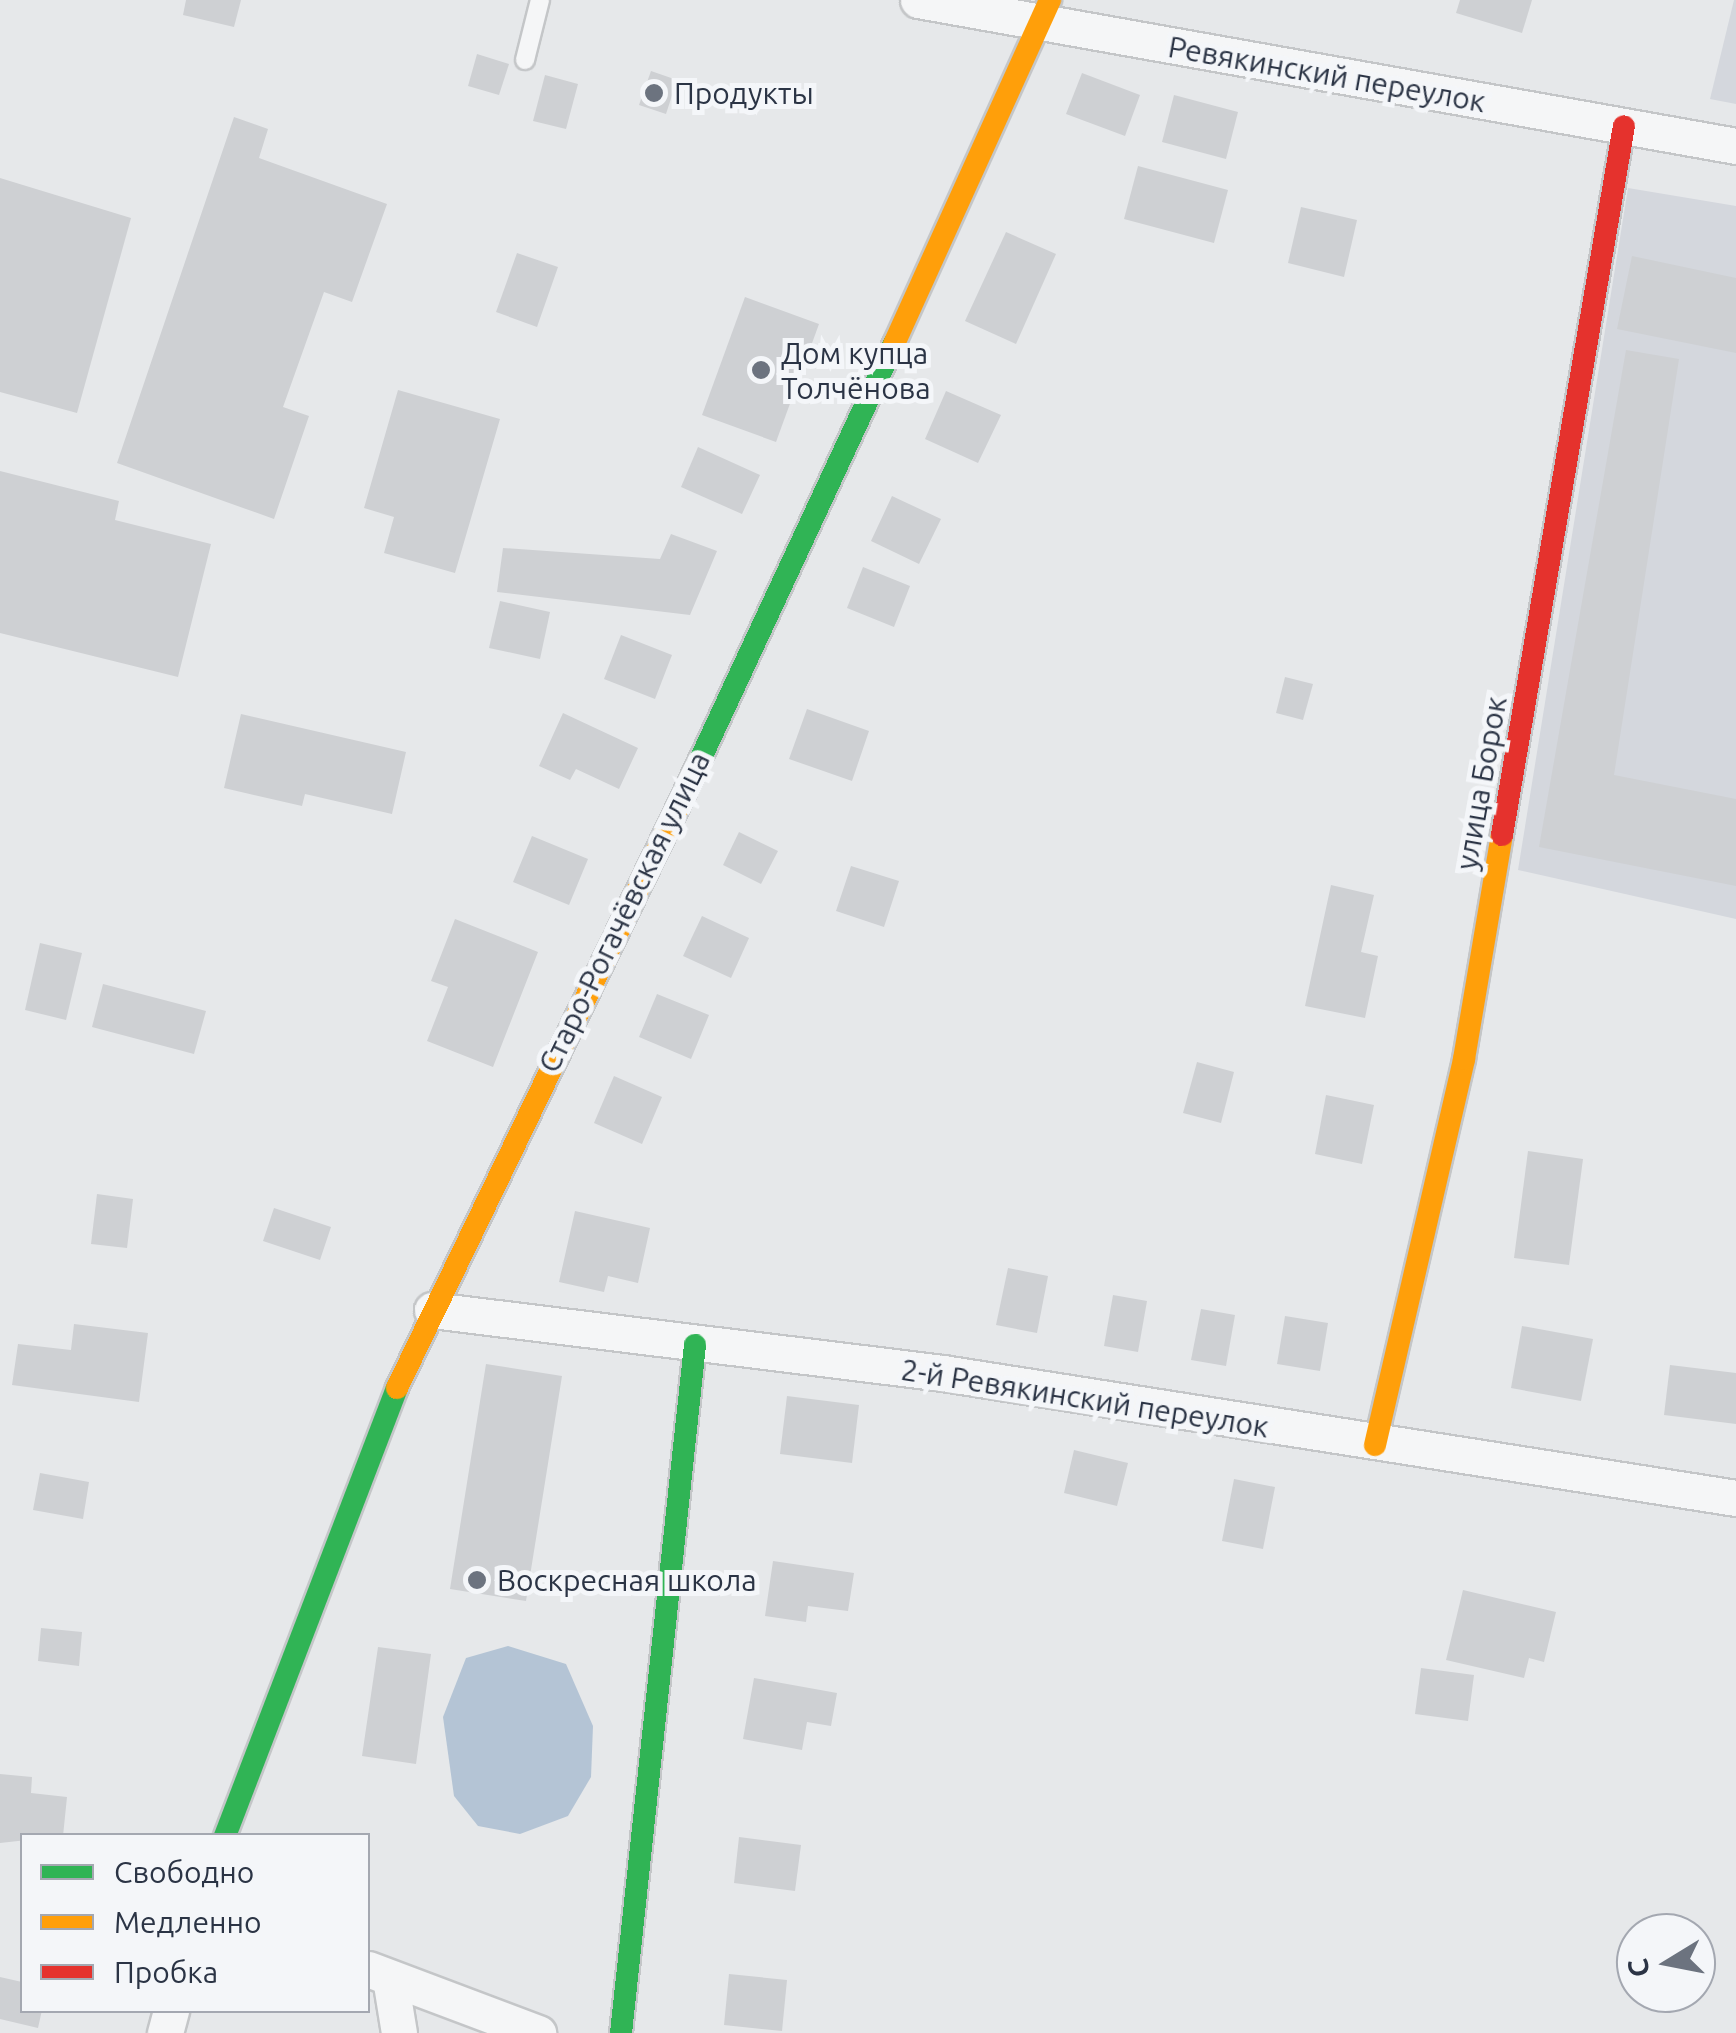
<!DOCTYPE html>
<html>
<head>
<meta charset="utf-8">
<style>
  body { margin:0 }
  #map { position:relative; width:1736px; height:2033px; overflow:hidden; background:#e6e8ea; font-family:Ubuntu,sans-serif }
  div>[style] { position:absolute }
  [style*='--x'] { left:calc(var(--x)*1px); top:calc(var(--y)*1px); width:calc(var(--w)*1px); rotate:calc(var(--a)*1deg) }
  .built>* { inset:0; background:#d4d7dd }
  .water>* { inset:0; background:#b4c4d5 }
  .building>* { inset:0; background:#ced0d3 }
  .roads { filter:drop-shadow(2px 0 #c4c6c8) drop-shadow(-2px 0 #c4c6c8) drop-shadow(0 2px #c4c6c8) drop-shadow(0 -2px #c4c6c8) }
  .lane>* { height:18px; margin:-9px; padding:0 9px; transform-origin:9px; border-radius:9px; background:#f5f6f7 }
  .street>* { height:35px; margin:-17.5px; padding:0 17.5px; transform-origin:17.5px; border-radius:17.5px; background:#f5f6f7 }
  .fast>* { height:22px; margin:-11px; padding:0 11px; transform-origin:11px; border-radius:11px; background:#30b455 }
  .slow>* { height:22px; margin:-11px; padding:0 11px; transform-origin:11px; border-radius:11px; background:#ff9f0a }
  .jam>* { height:22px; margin:-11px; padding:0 11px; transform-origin:11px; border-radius:11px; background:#e5322d }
  .dots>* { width:28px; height:28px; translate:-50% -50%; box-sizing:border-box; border:5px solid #f4f6f9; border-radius:50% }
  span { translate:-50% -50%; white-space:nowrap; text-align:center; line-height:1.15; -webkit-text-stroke:10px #f4f6f9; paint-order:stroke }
  .street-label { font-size:30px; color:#2b3445 }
  .poi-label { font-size:30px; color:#2b3445 }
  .left { translate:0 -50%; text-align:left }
  .legend { position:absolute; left:20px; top:1833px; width:350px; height:180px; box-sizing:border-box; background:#f4f6f9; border:2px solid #a4a8b1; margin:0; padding:12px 18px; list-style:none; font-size:30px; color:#2b3445 }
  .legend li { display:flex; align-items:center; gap:20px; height:50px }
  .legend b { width:50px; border:2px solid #a4a8b1 }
  .north { position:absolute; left:1616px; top:1913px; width:100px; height:100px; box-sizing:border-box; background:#f4f6f9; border:2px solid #a4a8b1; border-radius:50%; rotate:260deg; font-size:28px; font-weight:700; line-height:40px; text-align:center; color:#2b3445 }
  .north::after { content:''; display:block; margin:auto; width:35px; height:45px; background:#6c737f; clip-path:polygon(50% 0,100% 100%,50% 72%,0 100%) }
</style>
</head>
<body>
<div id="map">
  <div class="built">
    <i style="clip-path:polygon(1734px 0,1736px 0,1736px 104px,1710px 99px)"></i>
    <i style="clip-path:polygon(1628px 188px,1736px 206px,1736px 919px,1518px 870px)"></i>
  </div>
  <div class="water">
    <i style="clip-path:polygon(508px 1646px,566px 1664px,593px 1726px,591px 1777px,568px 1816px,520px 1834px,478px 1826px,454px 1796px,443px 1717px,466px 1658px)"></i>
  </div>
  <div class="building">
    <i style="clip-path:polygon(186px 0,241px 0,234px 27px,183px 15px)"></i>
    <i style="clip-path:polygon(1460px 0,1532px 0,1522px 33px,1456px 13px)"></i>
    <i style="clip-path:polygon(477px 54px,509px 64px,499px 95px,468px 86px)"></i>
    <i style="clip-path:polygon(651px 71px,677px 80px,666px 114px,639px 105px)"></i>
    <i style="clip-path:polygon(1082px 73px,1140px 95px,1125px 136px,1066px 114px)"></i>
    <i style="clip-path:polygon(545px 75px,578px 84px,566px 129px,533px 121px)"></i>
    <i style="clip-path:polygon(1174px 95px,1238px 112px,1226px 159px,1162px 142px)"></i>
    <i style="clip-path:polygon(234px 117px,268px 129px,259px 158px,387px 204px,352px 302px,324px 292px,283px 407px,309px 416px,274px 519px,117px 463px)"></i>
    <i style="clip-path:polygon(1138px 166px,1228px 190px,1214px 243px,1124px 219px)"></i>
    <i style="clip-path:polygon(0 178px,131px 218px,77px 413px,0 392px)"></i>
    <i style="clip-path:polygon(1301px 207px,1357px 220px,1344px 277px,1288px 263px)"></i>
    <i style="clip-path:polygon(1006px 232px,1056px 254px,1016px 344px,965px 321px)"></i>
    <i style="clip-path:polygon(517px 253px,558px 267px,537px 327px,496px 312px)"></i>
    <i style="clip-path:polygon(1632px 256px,1736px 278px,1736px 353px,1617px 329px)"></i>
    <i style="clip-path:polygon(745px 297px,819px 324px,776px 442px,702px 415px)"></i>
    <i style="clip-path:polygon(1626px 350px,1679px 359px,1614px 775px,1736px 799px,1736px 886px,1539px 847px)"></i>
    <i style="clip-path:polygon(398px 390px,500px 419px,455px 573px,384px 553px,394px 517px,364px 508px)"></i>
    <i style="clip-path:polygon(946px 391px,1001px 415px,978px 463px,925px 439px)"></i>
    <i style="clip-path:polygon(698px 447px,760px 475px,742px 514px,681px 487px)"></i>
    <i style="clip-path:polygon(0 471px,119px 501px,115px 520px,211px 544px,178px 677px,0 633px)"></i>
    <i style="clip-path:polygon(892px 496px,941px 519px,919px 564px,871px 541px)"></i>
    <i style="clip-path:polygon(671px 534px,717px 551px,690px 615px,497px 592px,503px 548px,660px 559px)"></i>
    <i style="clip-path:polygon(863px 567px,910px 586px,894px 627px,847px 608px)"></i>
    <i style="clip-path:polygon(500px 601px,550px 612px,540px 659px,489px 648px)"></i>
    <i style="clip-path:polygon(621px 635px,672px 655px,655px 699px,604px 679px)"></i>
    <i style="clip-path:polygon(1285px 677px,1313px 684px,1303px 720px,1276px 713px)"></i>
    <i style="clip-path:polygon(807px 709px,869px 731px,852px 781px,789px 759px)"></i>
    <i style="clip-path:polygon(563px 713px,638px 748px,619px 789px,576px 769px,570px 780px,539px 766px)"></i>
    <i style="clip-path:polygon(241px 714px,406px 752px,392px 814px,305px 794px,302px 806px,224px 788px)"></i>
    <i style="clip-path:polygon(739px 832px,778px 851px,761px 884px,723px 865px)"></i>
    <i style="clip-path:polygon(532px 836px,588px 859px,569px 905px,513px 882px)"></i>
    <i style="clip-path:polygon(851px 866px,899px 881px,884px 927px,836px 911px)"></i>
    <i style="clip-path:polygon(1331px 885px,1374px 895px,1361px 952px,1378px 956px,1365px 1018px,1305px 1006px)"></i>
    <i style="clip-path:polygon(702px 916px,749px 938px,731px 978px,683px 956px)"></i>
    <i style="clip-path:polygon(455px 919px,538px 952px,493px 1067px,427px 1041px,448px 987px,431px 981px)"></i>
    <i style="clip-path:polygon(40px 943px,82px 953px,66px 1020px,25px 1010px)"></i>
    <i style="clip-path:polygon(103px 984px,206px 1011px,194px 1054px,92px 1027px)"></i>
    <i style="clip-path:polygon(657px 994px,709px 1015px,691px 1059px,639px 1037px)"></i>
    <i style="clip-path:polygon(1197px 1062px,1234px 1072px,1221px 1123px,1183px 1113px)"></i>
    <i style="clip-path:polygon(614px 1076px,662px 1097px,642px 1144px,594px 1123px)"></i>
    <i style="clip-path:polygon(1326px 1095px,1374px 1105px,1362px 1164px,1315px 1154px)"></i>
    <i style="clip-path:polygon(1528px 1151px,1583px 1159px,1569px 1265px,1514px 1258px)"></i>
    <i style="clip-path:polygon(97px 1194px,133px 1199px,127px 1248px,91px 1244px)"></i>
    <i style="clip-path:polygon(274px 1208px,331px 1227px,320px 1260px,263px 1241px)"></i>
    <i style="clip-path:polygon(575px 1211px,650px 1228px,638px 1283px,608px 1276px,604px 1292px,559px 1282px)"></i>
    <i style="clip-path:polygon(1008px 1268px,1048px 1276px,1037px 1333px,996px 1325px)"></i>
    <i style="clip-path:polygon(1113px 1295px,1147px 1301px,1138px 1352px,1104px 1346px)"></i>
    <i style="clip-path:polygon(1201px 1309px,1235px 1315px,1226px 1366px,1191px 1360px)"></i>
    <i style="clip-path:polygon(1285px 1316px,1328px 1323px,1320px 1371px,1277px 1364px)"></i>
    <i style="clip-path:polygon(74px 1324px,148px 1333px,139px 1402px,12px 1385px,18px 1344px,71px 1350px)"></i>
    <i style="clip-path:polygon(1522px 1326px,1593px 1339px,1581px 1401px,1511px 1388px)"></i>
    <i style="clip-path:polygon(486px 1364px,562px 1376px,526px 1601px,450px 1589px)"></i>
    <i style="clip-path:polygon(1670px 1365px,1736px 1373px,1736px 1424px,1664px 1415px)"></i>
    <i style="clip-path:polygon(787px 1396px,859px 1405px,852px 1463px,780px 1454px)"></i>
    <i style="clip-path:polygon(1074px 1450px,1128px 1463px,1117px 1506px,1064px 1493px)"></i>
    <i style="clip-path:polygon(40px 1473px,89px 1482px,83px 1519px,33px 1510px)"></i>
    <i style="clip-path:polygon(1234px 1479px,1275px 1487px,1263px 1549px,1222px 1541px)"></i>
    <i style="clip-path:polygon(773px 1561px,854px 1573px,848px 1611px,808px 1606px,806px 1622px,765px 1616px)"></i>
    <i style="clip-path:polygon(1463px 1590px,1556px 1612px,1544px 1662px,1529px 1658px,1524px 1678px,1446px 1660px)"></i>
    <i style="clip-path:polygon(41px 1628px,82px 1632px,79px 1666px,38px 1661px)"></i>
    <i style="clip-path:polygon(378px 1647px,431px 1654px,416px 1764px,362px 1756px)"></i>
    <i style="clip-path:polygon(1421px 1668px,1474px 1675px,1468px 1721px,1415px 1714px)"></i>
    <i style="clip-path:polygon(754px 1678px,837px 1693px,831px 1726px,807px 1722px,802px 1750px,743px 1739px)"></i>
    <i style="clip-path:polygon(0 1774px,32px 1777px,31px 1793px,67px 1797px,63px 1836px,0 1843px)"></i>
    <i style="clip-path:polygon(739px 1837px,801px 1845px,795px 1891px,734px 1883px)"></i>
    <i style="clip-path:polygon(729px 1974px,787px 1980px,782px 2031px,724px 2025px)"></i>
    <i style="clip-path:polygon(0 1977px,22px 1982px,22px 2010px,42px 2010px,38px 2028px,0 2019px)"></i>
  </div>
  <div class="roads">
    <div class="lane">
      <i style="--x:525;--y:60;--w:62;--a:-76"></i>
    </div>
    <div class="street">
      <i style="--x:918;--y:0;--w:831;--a:10.12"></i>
      <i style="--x:432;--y:1310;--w:515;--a:7.03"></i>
      <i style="--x:943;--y:1373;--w:803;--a:8.96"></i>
      <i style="--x:368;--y:1969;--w:182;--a:20.6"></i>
      <i style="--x:390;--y:1978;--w:56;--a:80.7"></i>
      <i style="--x:165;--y:2033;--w:24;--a:-75"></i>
    </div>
    <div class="fast">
      <i style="--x:679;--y:805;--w:509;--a:-65"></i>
      <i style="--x:225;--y:1836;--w:480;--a:-69"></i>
      <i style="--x:621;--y:2033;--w:692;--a:-83.86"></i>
    </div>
    <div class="slow">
      <i style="--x:894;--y:344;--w:378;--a:-65.6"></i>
      <i style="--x:397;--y:1388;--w:648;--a:-64.19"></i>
      <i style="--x:1375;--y:1445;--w:396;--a:-77"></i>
      <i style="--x:1464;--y:1059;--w:227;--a:-80.4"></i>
    </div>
    <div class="jam">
      <i style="--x:1502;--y:835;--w:719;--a:-80.24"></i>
    </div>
  </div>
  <div class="dots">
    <i style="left:654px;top:93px;background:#6c737f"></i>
    <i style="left:761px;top:370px;background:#6c737f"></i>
    <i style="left:477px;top:1580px;background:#6c737f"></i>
  </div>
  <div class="street-label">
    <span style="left:1327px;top:74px;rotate:10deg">Ревякинский переулок</span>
    <span style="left:1481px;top:783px;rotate:-80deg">улица Борок</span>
    <span style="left:624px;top:912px;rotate:-64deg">Старо-Рогачёвская улица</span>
    <span style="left:1085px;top:1398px;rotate:9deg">2-й Ревякинский переулок</span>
  </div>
  <div class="poi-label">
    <span class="left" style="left:674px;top:93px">Продукты</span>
    <span class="left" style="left:781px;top:370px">Дом купца<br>Толчёнова</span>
    <span class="left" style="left:497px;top:1580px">Воскресная школа</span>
  </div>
  <ul class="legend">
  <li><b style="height:12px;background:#30b455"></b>Свободно</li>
  <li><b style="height:12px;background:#ff9f0a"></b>Медленно</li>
  <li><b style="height:12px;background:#e5322d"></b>Пробка</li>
  </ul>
  <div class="north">С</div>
</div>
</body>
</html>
